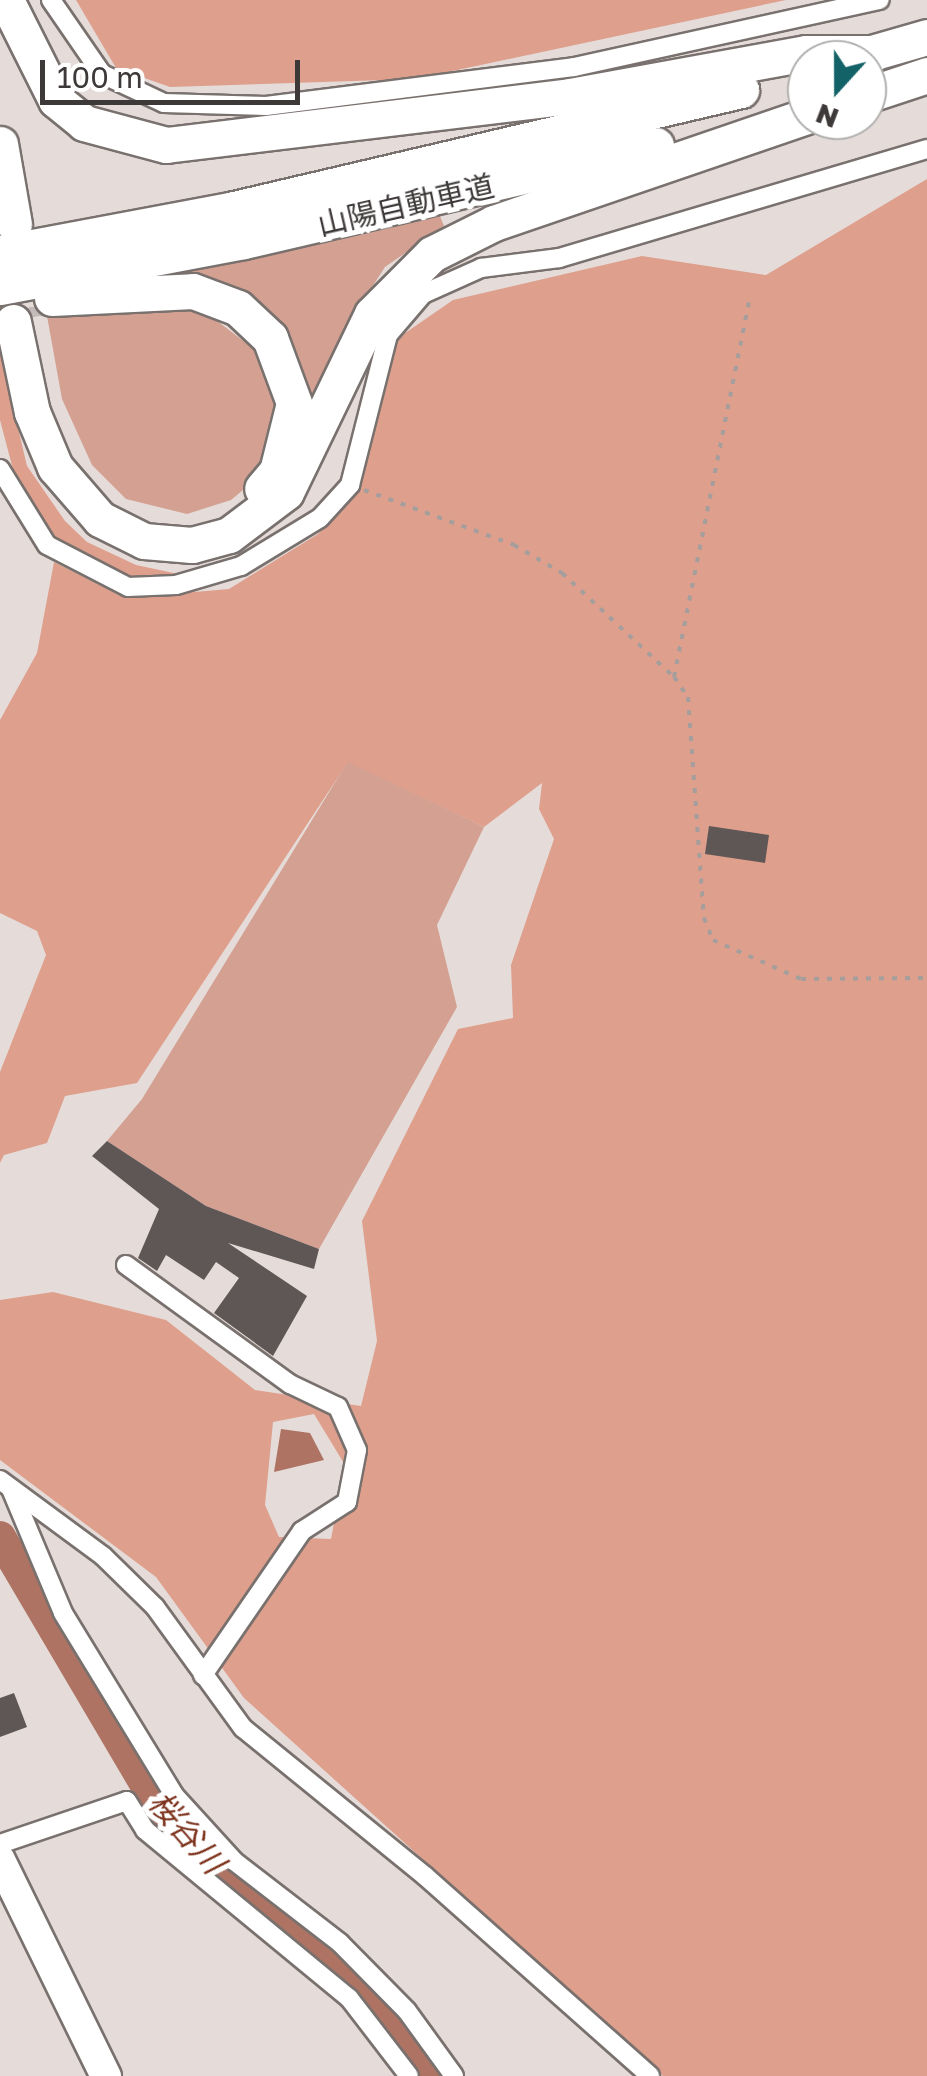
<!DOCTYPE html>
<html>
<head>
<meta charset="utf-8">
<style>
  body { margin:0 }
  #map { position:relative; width:927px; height:2076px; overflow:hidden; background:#e5dcd9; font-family:"Golos Text","Noto Sans JP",sans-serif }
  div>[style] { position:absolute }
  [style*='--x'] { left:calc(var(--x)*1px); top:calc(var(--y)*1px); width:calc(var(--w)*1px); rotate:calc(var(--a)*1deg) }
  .green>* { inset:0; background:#d3a092 }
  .forest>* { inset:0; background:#de9f8d }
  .water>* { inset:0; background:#ae7362 }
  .river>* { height:32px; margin:-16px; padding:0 16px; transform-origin:16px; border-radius:16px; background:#ae7362 }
  .building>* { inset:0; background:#5f5755 }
  .highway-tunnel>* { height:35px; margin-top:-17.5px; transform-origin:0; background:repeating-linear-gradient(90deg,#c3bbb9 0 35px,transparent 0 53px) }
  .path>* { height:4px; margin-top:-2px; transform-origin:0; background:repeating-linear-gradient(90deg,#a59e9c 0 5px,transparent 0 13px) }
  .roads { filter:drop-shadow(2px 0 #79716e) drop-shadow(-2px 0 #79716e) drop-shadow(0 2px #79716e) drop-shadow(0 -2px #79716e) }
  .street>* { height:18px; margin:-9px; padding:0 9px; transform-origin:9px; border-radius:9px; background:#fff }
  .primary>* { height:30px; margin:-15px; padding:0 15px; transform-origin:15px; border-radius:15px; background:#fff }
  .highway>* { height:35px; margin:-17.5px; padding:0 17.5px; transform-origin:17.5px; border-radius:17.5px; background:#fff }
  span { translate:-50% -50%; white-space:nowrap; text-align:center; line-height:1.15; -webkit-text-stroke:10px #fff; paint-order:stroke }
  .street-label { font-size:30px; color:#3d3938 }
  .water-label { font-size:32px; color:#7d321c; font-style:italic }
  .north { position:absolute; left:787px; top:40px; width:100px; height:100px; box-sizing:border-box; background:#fff; border:2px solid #b1b0af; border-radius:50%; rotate:201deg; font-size:28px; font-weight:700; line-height:40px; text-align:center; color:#3d3938 }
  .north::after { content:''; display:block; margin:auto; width:35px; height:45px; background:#126267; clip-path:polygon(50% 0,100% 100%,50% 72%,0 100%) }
  .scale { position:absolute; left:40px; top:60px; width:260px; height:45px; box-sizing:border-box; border:5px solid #3d3938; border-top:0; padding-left:12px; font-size:30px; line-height:35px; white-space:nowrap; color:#3d3938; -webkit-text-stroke:8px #fff; paint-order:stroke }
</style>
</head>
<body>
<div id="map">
  <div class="green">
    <i style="clip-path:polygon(440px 216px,444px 226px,385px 267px,350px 321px,303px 451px,295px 359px,149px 278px)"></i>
    <i style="clip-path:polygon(177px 305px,208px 314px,258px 352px,273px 379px,279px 424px,255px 480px,231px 500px,187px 514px,126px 499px,92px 465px,62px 399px,47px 316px)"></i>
    <i style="clip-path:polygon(348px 761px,484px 827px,437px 925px,457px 1007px,319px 1249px,206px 1206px,107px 1141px,142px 1099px)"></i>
  </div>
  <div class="forest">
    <i style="clip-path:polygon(76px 0,786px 0,415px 79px,170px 87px,116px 68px)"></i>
    <i style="clip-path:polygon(evenodd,927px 179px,927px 2076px,663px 2076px,244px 1698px,156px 1577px,0 1460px,0 1300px,53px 1292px,166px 1320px,255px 1390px,361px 1406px,377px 1341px,362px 1221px,458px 1029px,513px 1018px,511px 965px,554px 839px,539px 809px,542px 783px,484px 827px,348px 762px,137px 1083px,65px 1096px,47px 1143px,4px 1155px,0 1163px,0 1072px,46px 955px,37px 931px,0 913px,0 720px,37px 653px,54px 562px,125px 598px,229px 589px,318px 534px,349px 502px,398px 338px,453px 300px,642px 256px,766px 275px,927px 179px,314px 1414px,345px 1465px,331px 1539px,279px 1537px,265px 1505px,273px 1422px,314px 1414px)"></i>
    <i style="clip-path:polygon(0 352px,27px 466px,65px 521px,87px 542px,136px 565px,183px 575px,135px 578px,76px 555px,47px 529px,15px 477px,0 420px)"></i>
  </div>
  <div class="water">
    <i style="clip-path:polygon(281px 1429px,310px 1433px,324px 1460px,274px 1472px)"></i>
  </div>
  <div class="river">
    <i style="--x:0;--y:1537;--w:310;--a:59.5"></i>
    <i style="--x:157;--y:1804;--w:93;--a:47.6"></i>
    <i style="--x:220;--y:1873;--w:160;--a:38.2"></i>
    <i style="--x:346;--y:1972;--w:138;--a:48.8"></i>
  </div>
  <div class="building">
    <i style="clip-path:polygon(709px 826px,769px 835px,765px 863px,705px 854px)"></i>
    <i style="clip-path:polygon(107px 1141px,206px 1206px,319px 1249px,314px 1269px,228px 1243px,307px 1296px,273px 1356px,214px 1313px,239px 1278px,216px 1262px,204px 1280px,166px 1255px,157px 1271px,138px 1258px,159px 1209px,92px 1156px)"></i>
    <i style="clip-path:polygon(14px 1693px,27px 1727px,0 1737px,0 1698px)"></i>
  </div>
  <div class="highway-tunnel">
    <i style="--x:19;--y:255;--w:63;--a:80.8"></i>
  </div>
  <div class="path">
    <i style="--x:364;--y:490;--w:160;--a:20.1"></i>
    <i style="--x:514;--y:545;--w:56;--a:30.3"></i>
    <i style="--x:562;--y:573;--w:153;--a:42.9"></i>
    <i style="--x:674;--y:677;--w:24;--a:55"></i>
    <i style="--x:688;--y:697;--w:222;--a:85.9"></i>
    <i style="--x:704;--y:918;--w:24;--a:68"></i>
    <i style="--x:713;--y:940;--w:96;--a:23.9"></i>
    <i style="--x:801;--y:979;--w:126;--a:-0.5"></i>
    <i style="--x:674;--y:677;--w:388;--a:-78.7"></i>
  </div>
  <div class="roads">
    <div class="street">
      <i style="--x:51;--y:0;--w:90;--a:55.4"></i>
      <i style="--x:102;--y:74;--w:68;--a:25.1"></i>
      <i style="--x:164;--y:103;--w:102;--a:1.7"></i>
      <i style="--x:266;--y:106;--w:310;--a:-7.2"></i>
      <i style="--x:574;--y:67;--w:313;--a:-12.4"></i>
      <i style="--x:0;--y:469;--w:89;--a:58.3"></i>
      <i style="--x:47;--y:545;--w:91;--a:27.4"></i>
      <i style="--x:128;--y:587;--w:48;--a:-2.4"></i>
      <i style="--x:176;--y:585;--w:68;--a:-16.3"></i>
      <i style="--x:241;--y:566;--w:92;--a:-31.3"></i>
      <i style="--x:320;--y:518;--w:45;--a:-47.7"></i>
      <i style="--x:350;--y:485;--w:155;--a:-75.8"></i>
      <i style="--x:388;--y:335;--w:54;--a:-49.5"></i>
      <i style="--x:423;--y:294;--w:64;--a:-24.1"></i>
      <i style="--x:481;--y:268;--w:79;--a:-7.3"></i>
      <i style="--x:559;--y:258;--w:384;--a:-16.5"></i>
      <i style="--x:126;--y:1265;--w:203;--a:36"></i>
      <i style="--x:290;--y:1384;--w:53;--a:25.6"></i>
      <i style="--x:338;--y:1407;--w:47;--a:66.2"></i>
      <i style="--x:357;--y:1450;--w:53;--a:100.9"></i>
      <i style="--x:347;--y:1502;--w:54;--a:147.2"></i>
      <i style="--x:302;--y:1531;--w:175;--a:124.5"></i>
      <i style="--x:0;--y:1480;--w:128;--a:36.4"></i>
      <i style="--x:103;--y:1556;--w:73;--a:44.4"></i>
      <i style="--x:155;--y:1607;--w:150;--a:54"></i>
      <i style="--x:243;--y:1728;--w:235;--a:39.1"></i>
      <i style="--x:425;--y:1876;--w:301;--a:41.6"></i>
      <i style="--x:11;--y:1489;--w:134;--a:67.2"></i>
      <i style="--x:63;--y:1613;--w:213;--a:58.6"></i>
      <i style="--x:174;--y:1795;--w:89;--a:47.7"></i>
      <i style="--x:234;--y:1861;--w:134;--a:37.7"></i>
      <i style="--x:340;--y:1943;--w:95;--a:45.4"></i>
      <i style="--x:407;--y:2011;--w:80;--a:54.1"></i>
      <i style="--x:0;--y:1844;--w:134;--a:-18.7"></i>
      <i style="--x:127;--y:1801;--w:34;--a:58"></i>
      <i style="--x:145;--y:1830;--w:264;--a:39.5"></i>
      <i style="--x:349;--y:1998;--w:98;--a:52.4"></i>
    </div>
    <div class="primary">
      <i style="--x:0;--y:1860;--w:241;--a:63.9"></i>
    </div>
    <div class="highway">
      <i style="--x:6;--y:0;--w:112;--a:63.4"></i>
      <i style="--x:56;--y:100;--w:36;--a:39"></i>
      <i style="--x:84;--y:123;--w:85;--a:15"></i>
      <i style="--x:166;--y:145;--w:407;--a:-6.9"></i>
      <i style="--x:570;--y:96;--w:240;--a:-10.3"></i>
      <i style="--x:806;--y:53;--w:68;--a:0"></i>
      <i style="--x:854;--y:58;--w:76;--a:-16"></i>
      <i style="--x:867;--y:95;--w:63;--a:-18.4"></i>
      <i style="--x:0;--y:144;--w:81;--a:80.1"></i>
      <i style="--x:0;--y:253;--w:238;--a:-10.6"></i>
      <i style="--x:234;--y:209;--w:521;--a:-13.21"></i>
      <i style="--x:0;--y:287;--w:248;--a:-10.7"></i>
      <i style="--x:244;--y:241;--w:423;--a:-13.1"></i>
      <i style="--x:52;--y:298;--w:141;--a:-2.8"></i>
      <i style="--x:193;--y:291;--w:48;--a:20.7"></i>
      <i style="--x:238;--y:308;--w:44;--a:43.2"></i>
      <i style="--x:270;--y:338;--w:69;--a:69.7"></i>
      <i style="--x:294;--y:403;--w:70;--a:104"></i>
      <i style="--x:277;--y:471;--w:23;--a:130"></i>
      <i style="--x:13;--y:322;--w:92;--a:78.1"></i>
      <i style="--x:32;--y:412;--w:60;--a:67.3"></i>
      <i style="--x:55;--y:467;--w:69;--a:49.1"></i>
      <i style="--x:100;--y:519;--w:49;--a:26.6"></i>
      <i style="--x:144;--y:541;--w:48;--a:4.8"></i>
      <i style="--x:192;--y:545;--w:38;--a:-15"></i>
      <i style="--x:229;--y:535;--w:71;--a:-37"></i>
      <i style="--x:286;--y:492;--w:198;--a:-64.2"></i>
      <i style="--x:372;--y:314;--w:85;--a:-45"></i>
      <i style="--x:432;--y:254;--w:69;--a:-26.6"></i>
      <i style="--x:494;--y:223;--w:331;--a:-18.9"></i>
    </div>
  </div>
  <div class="street-label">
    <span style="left:406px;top:205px;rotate:-13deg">山陽自動車道</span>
  </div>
  <div class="water-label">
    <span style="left:187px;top:1832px;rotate:49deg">桜谷川</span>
  </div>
  <div class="north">N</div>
  <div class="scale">100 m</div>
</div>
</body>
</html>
